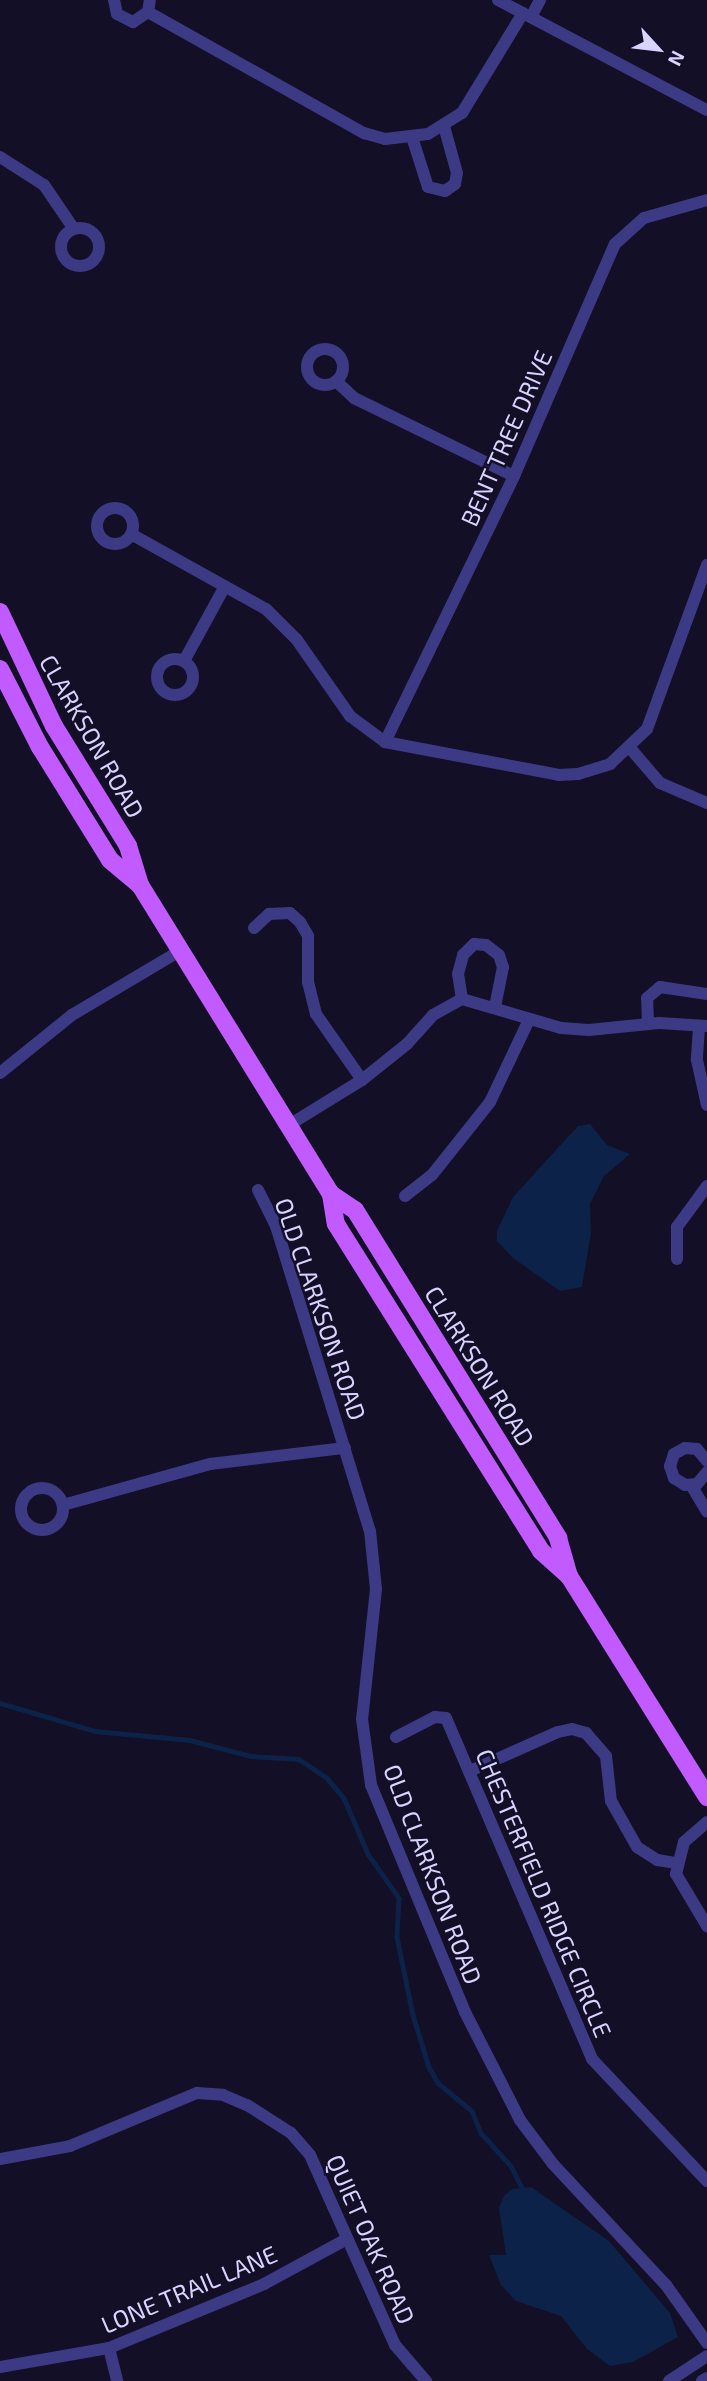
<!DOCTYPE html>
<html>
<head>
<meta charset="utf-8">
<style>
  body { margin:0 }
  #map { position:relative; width:707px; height:2381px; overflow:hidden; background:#130f26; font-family:"Exo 2",sans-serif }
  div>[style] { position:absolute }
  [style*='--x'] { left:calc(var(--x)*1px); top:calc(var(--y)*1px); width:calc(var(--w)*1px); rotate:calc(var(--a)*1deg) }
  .water>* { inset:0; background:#0c2248 }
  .stream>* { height:4.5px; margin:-2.25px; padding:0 2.25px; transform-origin:2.25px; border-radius:2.25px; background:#0c2248 }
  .minor>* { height:12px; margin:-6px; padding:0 6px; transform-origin:6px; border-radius:6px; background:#3d3a85 }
  .minor>.ring { margin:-6px; padding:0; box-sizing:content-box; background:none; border:12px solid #3d3a85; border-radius:50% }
  .primary>* { height:18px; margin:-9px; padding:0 9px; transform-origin:9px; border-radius:9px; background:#c25bff }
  span { translate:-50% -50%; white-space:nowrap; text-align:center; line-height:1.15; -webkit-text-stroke:5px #130f26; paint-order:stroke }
  .street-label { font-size:24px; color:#d9d4ff }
  .north { position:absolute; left:623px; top:14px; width:70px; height:70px; -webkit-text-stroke:5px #130f26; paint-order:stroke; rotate:117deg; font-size:19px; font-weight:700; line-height:28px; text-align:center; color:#d9d4ff }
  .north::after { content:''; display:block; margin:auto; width:24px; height:32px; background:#d9d4ff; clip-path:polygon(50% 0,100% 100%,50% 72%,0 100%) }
</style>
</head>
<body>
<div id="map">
  <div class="water">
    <i style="clip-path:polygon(590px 1124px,607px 1145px,630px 1154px,604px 1176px,590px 1204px,591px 1233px,582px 1287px,560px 1291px,513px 1258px,497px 1241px,497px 1231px,513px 1197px,578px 1126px)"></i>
    <i style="clip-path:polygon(531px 2187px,609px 2241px,670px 2313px,678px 2337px,633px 2362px,610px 2366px,587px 2349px,561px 2316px,516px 2301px,501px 2285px,489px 2255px,506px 2255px,499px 2208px,504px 2196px,512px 2189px)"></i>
  </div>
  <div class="stream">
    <i style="--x:0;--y:1703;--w:99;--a:16.4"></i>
    <i style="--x:95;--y:1731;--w:95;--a:5.4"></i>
    <i style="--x:190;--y:1740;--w:63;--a:14.7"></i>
    <i style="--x:251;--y:1756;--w:48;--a:3.6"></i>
    <i style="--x:299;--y:1759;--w:34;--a:34"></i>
    <i style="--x:327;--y:1778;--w:26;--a:50"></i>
    <i style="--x:344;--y:1798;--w:61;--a:66.8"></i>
    <i style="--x:368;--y:1854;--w:54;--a:54.8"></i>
    <i style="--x:399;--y:1898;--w:39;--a:93"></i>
    <i style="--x:397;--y:1937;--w:80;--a:78.4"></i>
    <i style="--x:413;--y:2015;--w:54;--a:72.9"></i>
    <i style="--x:429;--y:2067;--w:18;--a:61"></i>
    <i style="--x:438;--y:2083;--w:44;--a:39.5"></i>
    <i style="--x:472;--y:2111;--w:24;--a:68"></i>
    <i style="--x:481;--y:2133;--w:45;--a:47.7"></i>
    <i style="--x:511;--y:2166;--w:29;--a:63"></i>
  </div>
  <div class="minor">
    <i style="--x:114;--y:0;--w:14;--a:78"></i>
    <i style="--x:117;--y:14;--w:18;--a:27"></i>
    <i style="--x:133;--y:22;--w:18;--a:-34"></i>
    <i style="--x:148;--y:12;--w:12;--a:-81"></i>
    <i style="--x:498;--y:0;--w:236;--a:27.8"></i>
    <i style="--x:148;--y:12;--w:248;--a:29.3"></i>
    <i style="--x:364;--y:133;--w:22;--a:16"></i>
    <i style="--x:385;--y:139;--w:43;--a:-6.6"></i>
    <i style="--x:428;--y:134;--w:40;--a:-32"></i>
    <i style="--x:462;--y:113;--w:117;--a:-58.6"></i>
    <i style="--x:531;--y:17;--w:19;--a:-62"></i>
    <i style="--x:412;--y:137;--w:52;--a:72.3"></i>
    <i style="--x:428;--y:187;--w:17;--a:13"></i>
    <i style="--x:445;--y:191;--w:12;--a:-35"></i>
    <i style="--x:455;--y:184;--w:11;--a:-80"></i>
    <i style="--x:457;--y:173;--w:49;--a:-105.5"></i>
    <i style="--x:0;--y:157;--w:52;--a:32.5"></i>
    <i style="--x:44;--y:185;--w:53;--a:55.7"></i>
    <i class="ring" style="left:61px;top:228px;width:26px;height:26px"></i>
    <i class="ring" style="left:307px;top:349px;width:24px;height:24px"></i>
    <i style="--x:336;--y:381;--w:25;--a:43"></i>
    <i style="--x:354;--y:398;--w:178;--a:26"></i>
    <i class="ring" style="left:97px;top:508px;width:24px;height:24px"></i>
    <i style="--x:131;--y:534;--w:154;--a:29.1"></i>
    <i style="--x:266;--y:609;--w:44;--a:45"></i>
    <i style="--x:297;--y:640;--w:93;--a:55.1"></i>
    <i style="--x:350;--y:716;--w:44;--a:36.6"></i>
    <i style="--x:385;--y:742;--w:177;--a:10.7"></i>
    <i style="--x:559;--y:775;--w:19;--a:-3"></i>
    <i style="--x:578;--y:774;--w:34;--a:-17"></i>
    <i style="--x:610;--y:764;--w:51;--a:-43.4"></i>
    <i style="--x:647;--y:729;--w:175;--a:-69.9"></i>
    <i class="ring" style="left:157px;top:659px;width:24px;height:24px"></i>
    <i style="--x:184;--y:661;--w:85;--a:-61.3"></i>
    <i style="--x:385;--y:742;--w:296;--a:-64.1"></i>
    <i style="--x:514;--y:476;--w:253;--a:-66.5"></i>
    <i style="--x:615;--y:244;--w:39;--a:-42"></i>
    <i style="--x:644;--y:218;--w:66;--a:-15.9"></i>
    <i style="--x:630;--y:748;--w:46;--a:49.4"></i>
    <i style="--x:660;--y:783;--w:51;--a:23.1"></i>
    <i style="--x:254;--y:928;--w:21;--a:-43"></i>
    <i style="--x:269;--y:914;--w:21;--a:-3"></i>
    <i style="--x:290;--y:913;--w:13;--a:42"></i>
    <i style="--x:300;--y:922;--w:16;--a:60"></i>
    <i style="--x:308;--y:936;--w:46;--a:90"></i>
    <i style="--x:308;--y:982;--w:33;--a:76"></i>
    <i style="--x:316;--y:1014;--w:80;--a:55.1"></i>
    <i style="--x:462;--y:999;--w:25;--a:-99"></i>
    <i style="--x:458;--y:974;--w:20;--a:-75"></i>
    <i style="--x:463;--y:955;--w:16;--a:-45"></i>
    <i style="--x:474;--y:944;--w:12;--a:5"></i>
    <i style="--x:486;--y:945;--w:16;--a:38"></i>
    <i style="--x:499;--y:955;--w:13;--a:72"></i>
    <i style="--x:503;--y:967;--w:41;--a:101.3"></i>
    <i style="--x:648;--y:1024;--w:26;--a:-92"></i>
    <i style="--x:647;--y:998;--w:17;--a:-40"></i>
    <i style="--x:660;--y:987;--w:48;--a:8.5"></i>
    <i style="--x:699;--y:1028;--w:32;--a:94"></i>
    <i style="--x:697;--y:1060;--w:46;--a:77.5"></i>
    <i style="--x:0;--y:1073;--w:92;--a:-38.9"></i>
    <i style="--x:72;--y:1015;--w:126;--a:-30.7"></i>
    <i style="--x:289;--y:1125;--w:86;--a:-31.7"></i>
    <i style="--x:362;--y:1080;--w:58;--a:-38.7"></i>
    <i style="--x:407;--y:1044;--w:39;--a:-48"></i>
    <i style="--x:433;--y:1015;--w:33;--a:-29"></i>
    <i style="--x:462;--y:999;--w:103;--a:16.3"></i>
    <i style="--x:561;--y:1028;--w:28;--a:4"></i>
    <i style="--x:589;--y:1030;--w:70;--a:-5.7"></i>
    <i style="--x:659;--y:1023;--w:48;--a:3.6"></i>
    <i style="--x:258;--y:1190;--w:40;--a:63.4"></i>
    <i style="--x:276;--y:1226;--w:319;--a:72.9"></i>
    <i style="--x:370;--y:1531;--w:58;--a:84.1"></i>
    <i style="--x:376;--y:1589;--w:131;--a:96.1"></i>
    <i style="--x:362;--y:1719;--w:67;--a:82.2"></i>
    <i style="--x:371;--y:1785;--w:246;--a:67.5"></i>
    <i style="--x:465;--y:2012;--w:121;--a:63"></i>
    <i style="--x:520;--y:2120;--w:55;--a:53.1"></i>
    <i style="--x:553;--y:2164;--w:166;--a:47"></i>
    <i style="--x:666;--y:2285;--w:71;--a:54.7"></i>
    <i style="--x:405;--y:1196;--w:34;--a:-38"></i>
    <i style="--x:432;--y:1175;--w:93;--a:-51.5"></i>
    <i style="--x:490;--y:1102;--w:91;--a:-64.6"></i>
    <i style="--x:677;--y:1259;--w:32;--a:-90"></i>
    <i style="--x:677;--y:1227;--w:51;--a:-53.8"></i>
    <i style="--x:707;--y:1461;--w:16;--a:-130"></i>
    <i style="--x:697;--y:1449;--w:12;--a:-175"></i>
    <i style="--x:685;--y:1448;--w:13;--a:151"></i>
    <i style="--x:674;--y:1454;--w:13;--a:108"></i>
    <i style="--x:670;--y:1466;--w:13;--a:72"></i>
    <i style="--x:674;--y:1478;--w:13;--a:32"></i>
    <i style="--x:685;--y:1485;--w:12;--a:-5"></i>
    <i style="--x:697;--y:1484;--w:16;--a:-50"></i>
    <i style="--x:691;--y:1485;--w:31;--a:59"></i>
    <i class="ring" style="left:21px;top:1488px;width:30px;height:30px"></i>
    <i style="--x:63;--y:1505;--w:153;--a:-15.6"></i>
    <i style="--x:210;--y:1464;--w:136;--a:-6.8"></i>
    <i style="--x:396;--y:1737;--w:44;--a:-27.1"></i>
    <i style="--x:435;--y:1717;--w:11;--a:5"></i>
    <i style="--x:446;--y:1718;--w:371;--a:66.8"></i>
    <i style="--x:592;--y:2059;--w:168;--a:46.7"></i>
    <i style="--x:470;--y:1771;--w:96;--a:-23.9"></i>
    <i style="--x:558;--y:1732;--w:14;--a:-12"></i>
    <i style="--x:572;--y:1729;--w:15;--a:16"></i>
    <i style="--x:586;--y:1733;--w:30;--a:49"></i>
    <i style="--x:606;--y:1756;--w:45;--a:83.7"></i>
    <i style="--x:611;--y:1801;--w:53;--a:60.5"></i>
    <i style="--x:637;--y:1847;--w:24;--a:33"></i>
    <i style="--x:657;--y:1860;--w:20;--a:9"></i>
    <i style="--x:707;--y:1822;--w:30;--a:139"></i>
    <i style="--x:684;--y:1842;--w:33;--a:104"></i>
    <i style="--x:676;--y:1874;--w:61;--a:59.2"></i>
    <i style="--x:0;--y:2159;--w:71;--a:-10.5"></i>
    <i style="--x:70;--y:2146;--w:138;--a:-22.7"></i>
    <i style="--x:197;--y:2093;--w:26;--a:4"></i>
    <i style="--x:223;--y:2095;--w:26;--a:23"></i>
    <i style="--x:247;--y:2105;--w:52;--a:32.5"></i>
    <i style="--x:291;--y:2133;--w:29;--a:49"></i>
    <i style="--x:310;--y:2155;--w:208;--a:65.9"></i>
    <i style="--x:395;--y:2345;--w:48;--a:49.3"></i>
    <i style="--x:109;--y:2348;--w:34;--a:76"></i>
    <i style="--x:0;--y:2367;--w:111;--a:-9.9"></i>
    <i style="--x:109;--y:2348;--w:168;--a:-22.4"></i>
    <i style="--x:264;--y:2284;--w:94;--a:-28.5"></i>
    <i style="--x:669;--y:2381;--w:45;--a:-33.3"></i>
    <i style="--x:702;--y:2381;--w:6;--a:-31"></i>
  </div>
  <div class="primary">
    <i style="--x:0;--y:612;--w:126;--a:64.7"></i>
    <i style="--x:54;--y:726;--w:141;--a:58.3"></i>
    <i style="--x:128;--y:846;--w:41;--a:72.9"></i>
    <i style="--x:140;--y:885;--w:363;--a:58.3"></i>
    <i style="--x:331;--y:1194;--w:30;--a:81"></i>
    <i style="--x:336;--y:1224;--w:386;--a:57.9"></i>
    <i style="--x:541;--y:1551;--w:38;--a:42"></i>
    <i style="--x:0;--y:669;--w:88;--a:62.9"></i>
    <i style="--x:40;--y:747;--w:133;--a:58.2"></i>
    <i style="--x:110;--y:860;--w:39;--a:40"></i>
    <i style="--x:331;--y:1194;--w:29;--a:34"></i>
    <i style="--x:355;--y:1210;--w:386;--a:58.2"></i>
    <i style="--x:558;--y:1538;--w:40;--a:74"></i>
    <i style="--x:569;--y:1576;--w:261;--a:58"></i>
  </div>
  <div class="street-label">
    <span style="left:506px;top:438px;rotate:-66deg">BENT TREE DRIVE</span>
    <span style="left:92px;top:736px;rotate:60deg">CLARKSON ROAD</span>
    <span style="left:321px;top:1309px;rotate:71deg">OLD CLARKSON ROAD</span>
    <span style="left:480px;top:1366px;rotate:58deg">CLARKSON ROAD</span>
    <span style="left:433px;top:1874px;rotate:69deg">OLD CLARKSON ROAD</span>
    <span style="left:544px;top:1893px;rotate:67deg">CHESTERFIELD RIDGE CIRCLE</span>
    <span style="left:371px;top:2239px;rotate:66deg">QUIET OAK ROAD</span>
    <span style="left:189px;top:2289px;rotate:-23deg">LONE TRAIL LANE</span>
  </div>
  <div class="north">N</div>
</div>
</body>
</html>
